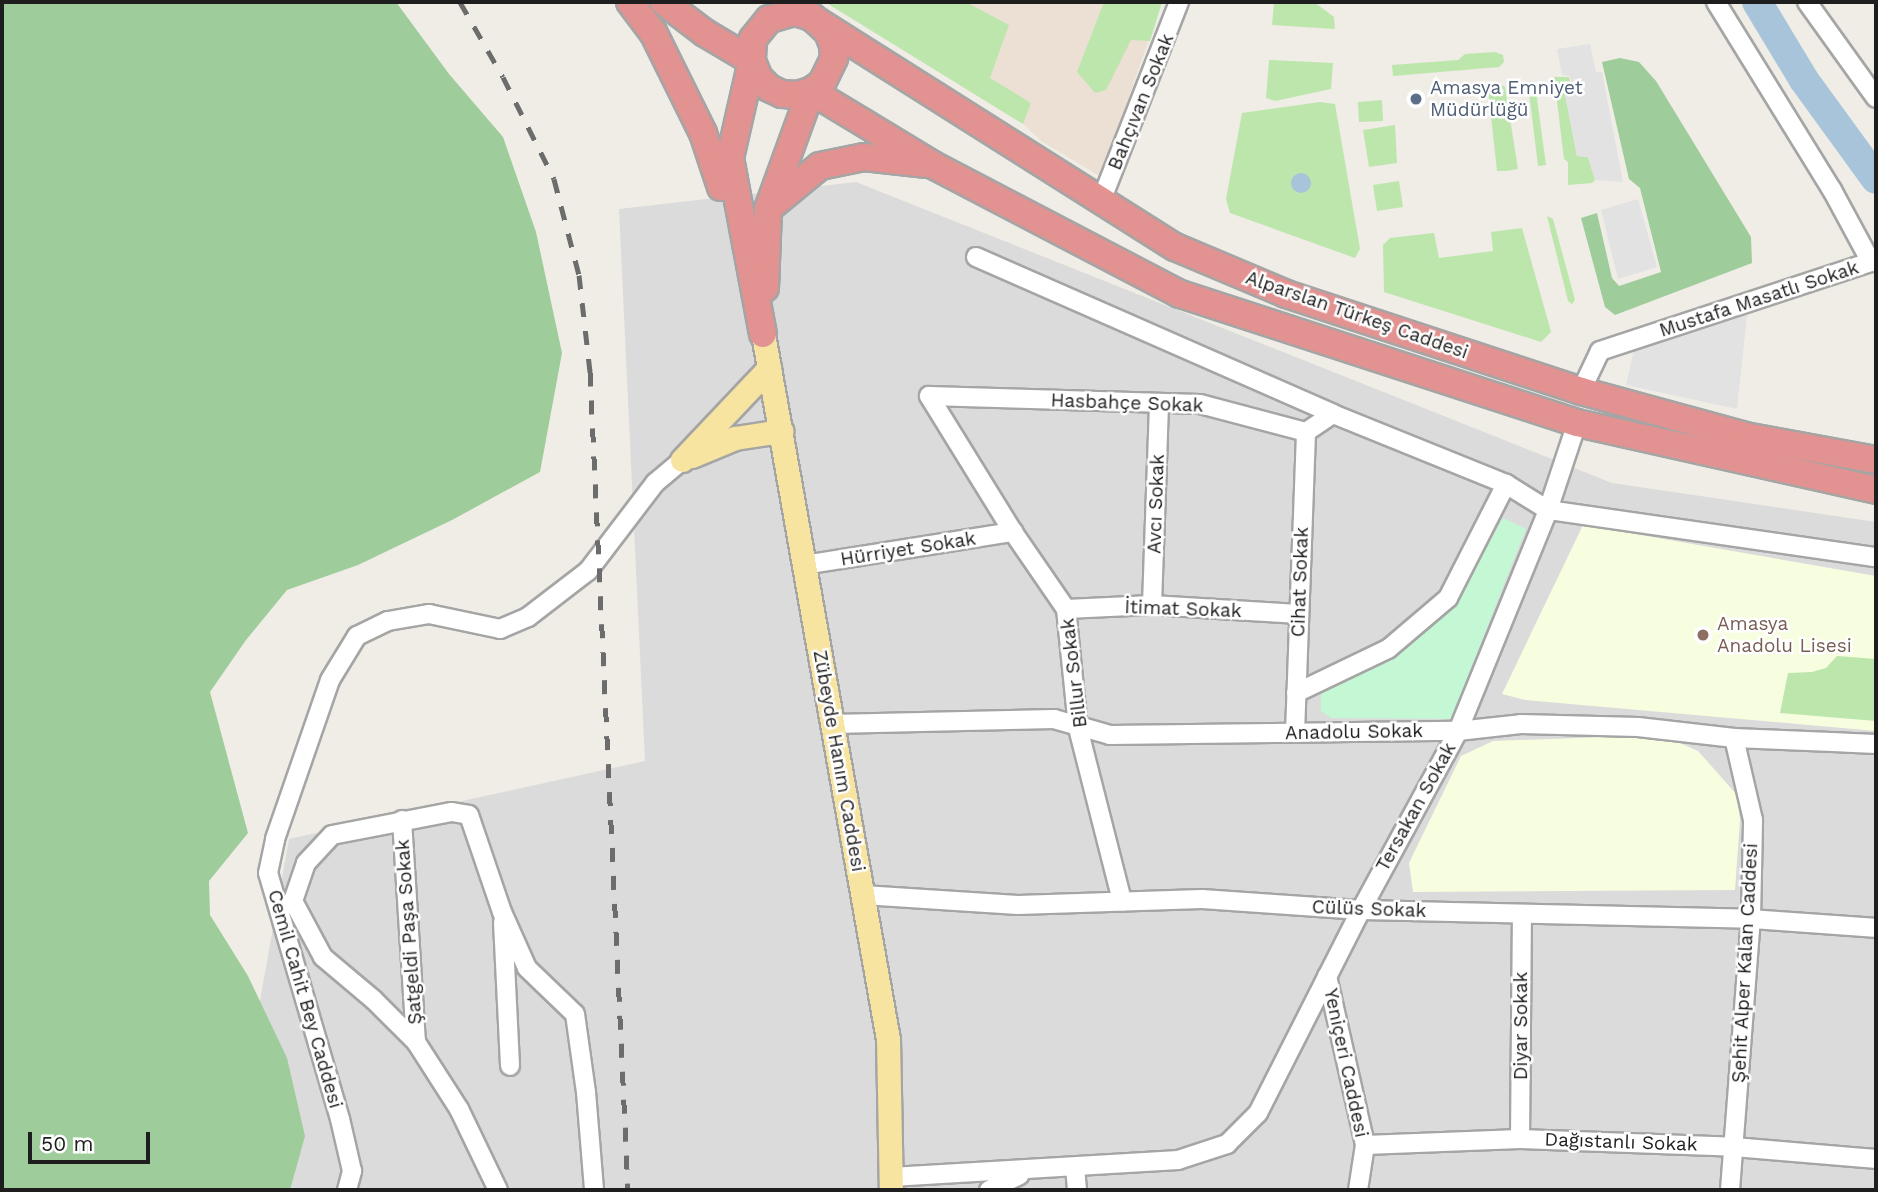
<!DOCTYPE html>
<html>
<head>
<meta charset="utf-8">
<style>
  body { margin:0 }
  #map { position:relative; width:1878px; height:1192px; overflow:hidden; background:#efede5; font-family:"Work Sans",sans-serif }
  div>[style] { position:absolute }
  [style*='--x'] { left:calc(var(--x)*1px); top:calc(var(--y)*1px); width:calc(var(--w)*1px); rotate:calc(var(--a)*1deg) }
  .residential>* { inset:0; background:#dcdbdb }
  .education>* { inset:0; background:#f7fddf }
  .military>* { inset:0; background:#ece0d5 }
  .grass>* { inset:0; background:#bde6ad }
  .forest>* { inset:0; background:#9fcc9b }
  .park>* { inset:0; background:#c4f7d3 }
  .parking>* { inset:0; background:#e2e2e2 }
  .water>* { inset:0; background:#a7c4da }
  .round { border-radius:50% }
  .river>* { height:30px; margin:-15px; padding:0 15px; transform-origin:15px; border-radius:15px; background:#a7c4da }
  .roads { filter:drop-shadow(2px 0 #a5a5a5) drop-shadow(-2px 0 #a5a5a5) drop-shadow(0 2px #a5a5a5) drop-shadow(0 -2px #a5a5a5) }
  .minor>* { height:18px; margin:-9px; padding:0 9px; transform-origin:9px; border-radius:9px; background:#fff }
  .major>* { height:23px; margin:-11.5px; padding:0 11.5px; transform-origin:11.5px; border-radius:11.5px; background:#f7e4a1 }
  .highway>* { height:26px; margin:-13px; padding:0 13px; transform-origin:13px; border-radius:13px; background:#e29290 }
  .rail>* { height:5px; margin-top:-2.5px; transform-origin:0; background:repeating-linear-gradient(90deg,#6c6c6c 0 14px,transparent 0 28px) }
  .dots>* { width:19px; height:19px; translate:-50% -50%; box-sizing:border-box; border:4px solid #fff; border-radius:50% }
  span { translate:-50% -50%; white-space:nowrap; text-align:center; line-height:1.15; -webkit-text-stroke:5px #fff; paint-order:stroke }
  .service-label { font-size:19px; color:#4e5e75 }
  .left { translate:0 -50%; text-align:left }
  .street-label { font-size:19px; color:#1e1e1e }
  .education-label { font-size:19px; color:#785e54 }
  .frame { position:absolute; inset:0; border:4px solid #1e1e1e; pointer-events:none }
  .scale { position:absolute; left:28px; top:1132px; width:122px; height:32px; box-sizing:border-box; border:4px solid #1e1e1e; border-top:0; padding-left:9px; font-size:21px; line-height:24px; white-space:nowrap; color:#1e1e1e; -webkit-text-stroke:5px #fff; paint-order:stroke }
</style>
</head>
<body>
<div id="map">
  <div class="residential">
    <i style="clip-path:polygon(856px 182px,1612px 483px,1876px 522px,1876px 1190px,226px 1190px,289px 839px,645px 761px,619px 209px)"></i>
  </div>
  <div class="education">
    <i style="clip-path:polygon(1583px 525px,1876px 576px,1876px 731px,1525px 700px,1502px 694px)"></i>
    <i style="clip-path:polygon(1662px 735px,1698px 751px,1737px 795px,1740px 820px,1735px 890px,1413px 892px,1409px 863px,1461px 756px,1493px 741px)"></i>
  </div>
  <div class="military">
    <i style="clip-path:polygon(825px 2px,1162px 2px,1101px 177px,1041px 141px,1023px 124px)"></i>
  </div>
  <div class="grass">
    <i style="clip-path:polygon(825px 2px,966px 2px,1009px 25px,990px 78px,1031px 103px,1023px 124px)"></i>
    <i style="clip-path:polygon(1104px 2px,1162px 2px,1150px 41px,1131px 40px,1106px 90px,1095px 93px,1077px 72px)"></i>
    <i style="clip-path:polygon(1274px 2px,1314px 2px,1334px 17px,1335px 29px,1272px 25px)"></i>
    <i style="clip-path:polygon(1495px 52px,1503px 55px,1504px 62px,1499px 67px,1393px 76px,1392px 65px,1458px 60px,1465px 54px)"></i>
    <i style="clip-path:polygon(1269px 60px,1333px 63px,1331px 89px,1275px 101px,1266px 98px)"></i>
    <i style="clip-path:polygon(1554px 77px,1569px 77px,1571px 87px,1564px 89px,1577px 156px,1588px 157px,1595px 180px,1592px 183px,1568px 185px,1568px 162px,1564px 159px)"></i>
    <i style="clip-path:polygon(1531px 81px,1535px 84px,1546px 165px,1538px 166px,1528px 84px)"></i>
    <i style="clip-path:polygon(1496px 82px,1505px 87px,1518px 169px,1506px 171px,1497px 171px,1488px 89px)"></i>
    <i style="clip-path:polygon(1382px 100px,1383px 121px,1359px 122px,1358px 102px)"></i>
    <i style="clip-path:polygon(1320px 102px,1335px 104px,1360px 249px,1355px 258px,1230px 213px,1226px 199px,1242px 113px)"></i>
    <i style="clip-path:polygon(1395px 125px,1397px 163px,1369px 167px,1363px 130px)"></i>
    <i style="clip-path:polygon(1399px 181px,1403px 207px,1377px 211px,1373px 185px)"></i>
    <i style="clip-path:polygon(1547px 216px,1553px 219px,1575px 300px,1572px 304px,1568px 301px)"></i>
    <i style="clip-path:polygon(1522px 228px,1551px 332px,1541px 342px,1384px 292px,1383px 245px,1390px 238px,1434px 233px,1439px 258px,1493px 251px,1491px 232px)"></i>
    <i style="clip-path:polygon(1837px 656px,1876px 659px,1876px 721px,1780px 713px,1788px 673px,1812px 672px,1826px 668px)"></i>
  </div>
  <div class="forest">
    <i style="clip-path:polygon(2px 2px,396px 2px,449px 74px,503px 137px,536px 232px,562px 353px,540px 472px,452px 520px,358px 565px,287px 590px,246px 640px,210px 692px,248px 833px,209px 881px,210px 915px,248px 976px,287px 1058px,305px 1136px,290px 1190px,2px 1190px)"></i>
    <i style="clip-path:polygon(1620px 58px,1639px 62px,1656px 81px,1751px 237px,1752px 263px,1615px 315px,1605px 307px,1581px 218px,1597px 213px,1612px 278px,1619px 286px,1661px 272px,1640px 188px,1629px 179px,1602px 62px)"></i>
  </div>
  <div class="park">
    <i style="clip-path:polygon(1503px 518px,1526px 529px,1451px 719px,1331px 718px,1321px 711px,1321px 687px,1393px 658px,1448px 613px)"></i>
  </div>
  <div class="parking">
    <i style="clip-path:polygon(1590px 44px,1596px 72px,1602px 72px,1623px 182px,1595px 180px,1588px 157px,1577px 156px,1564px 89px,1572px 87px,1570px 76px,1562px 75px,1557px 49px)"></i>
    <i style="clip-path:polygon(1638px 199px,1657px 267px,1618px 279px,1601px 210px)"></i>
    <i style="clip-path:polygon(1747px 315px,1737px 409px,1626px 385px,1634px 350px)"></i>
  </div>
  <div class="water">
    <i class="round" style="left:1291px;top:173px;width:20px;height:20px"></i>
  </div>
  <div class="river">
    <i style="--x:1757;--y:2;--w:91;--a:58.9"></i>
    <i style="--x:1804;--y:80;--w:122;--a:54"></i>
  </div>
  <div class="roads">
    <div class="minor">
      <i style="--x:1807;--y:2;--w:118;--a:54.3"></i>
      <i style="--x:1101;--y:201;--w:214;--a:-68.6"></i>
      <i style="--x:976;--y:257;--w:390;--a:23.7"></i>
      <i style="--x:1581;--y:391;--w:44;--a:-64.6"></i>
      <i style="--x:1600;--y:351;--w:285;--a:-18.2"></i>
      <i style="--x:1871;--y:262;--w:82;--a:-118.4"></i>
      <i style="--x:1832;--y:190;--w:221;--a:-121.7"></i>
      <i style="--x:929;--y:396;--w:271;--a:1.7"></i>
      <i style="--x:1200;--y:404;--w:110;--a:14.8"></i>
      <i style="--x:1306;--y:432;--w:32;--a:-34"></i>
      <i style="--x:1333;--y:414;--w:187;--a:22"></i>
      <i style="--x:1506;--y:484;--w:49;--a:31.8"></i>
      <i style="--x:1548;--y:510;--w:331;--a:8.2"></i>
      <i style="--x:929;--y:396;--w:160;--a:58.3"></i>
      <i style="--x:1013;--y:532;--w:93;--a:55.5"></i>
      <i style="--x:1066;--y:609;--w:120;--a:84.2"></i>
      <i style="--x:1078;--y:728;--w:179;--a:75.7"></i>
      <i style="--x:804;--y:565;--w:212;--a:-9"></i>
      <i style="--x:1152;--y:605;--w:202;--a:-88"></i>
      <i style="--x:1066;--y:609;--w:86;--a:-2.7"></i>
      <i style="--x:1152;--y:605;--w:147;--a:3.5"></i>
      <i style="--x:1296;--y:693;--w:102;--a:-25.6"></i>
      <i style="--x:1388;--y:649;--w:79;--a:-40.4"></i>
      <i style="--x:1448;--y:598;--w:128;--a:-63"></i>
      <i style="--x:832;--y:724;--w:222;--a:-1.3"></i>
      <i style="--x:1054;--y:719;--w:58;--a:15.9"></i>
      <i style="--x:1110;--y:735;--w:348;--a:-0.7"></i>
      <i style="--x:1458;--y:731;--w:63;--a:-6.3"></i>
      <i style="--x:1521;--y:724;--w:117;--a:1.5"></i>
      <i style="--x:1638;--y:727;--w:97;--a:6.5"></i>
      <i style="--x:1734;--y:738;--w:142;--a:2.4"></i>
      <i style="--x:1295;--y:733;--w:301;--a:-87.9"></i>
      <i style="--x:402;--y:820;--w:222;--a:86.4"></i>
      <i style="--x:416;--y:1042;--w:80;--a:57.3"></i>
      <i style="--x:459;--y:1109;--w:90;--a:64.3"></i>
      <i style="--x:863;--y:895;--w:155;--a:3.7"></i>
      <i style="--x:1018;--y:905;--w:184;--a:-1.9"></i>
      <i style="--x:1202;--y:899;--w:159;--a:4"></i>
      <i style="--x:1361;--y:910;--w:390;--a:1.3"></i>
      <i style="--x:1751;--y:919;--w:125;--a:4.1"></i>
      <i style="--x:503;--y:922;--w:144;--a:87.2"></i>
      <i style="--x:1327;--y:976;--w:173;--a:77.3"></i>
      <i style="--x:1365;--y:1145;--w:46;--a:98.8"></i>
      <i style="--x:416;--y:1042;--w:59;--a:-135"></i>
      <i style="--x:374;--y:1000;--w:67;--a:-139.9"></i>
      <i style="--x:323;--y:957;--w:64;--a:-118.2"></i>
      <i style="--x:293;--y:901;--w:40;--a:-71.1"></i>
      <i style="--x:306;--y:863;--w:38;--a:-47"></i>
      <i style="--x:332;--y:835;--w:122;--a:-10.9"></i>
      <i style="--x:452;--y:812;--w:17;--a:10"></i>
      <i style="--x:469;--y:815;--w:102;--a:71.2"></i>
      <i style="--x:502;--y:912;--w:61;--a:65.9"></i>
      <i style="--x:527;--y:968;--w:66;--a:43.8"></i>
      <i style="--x:575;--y:1014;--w:79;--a:82"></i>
      <i style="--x:586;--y:1092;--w:98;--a:85.3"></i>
      <i style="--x:1520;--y:1139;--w:225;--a:-89.5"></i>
      <i style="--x:1365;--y:1145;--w:155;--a:-2.2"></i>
      <i style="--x:1520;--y:1139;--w:214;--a:2.1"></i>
      <i style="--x:1734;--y:1147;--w:143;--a:4.8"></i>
      <i style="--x:1075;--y:1167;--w:23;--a:85"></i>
      <i style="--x:891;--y:1177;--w:288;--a:-3.4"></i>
      <i style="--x:1178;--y:1160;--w:52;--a:-18.1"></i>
      <i style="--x:1227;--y:1144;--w:44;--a:-45"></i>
      <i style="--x:1258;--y:1113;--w:228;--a:-63.1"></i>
      <i style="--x:1361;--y:910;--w:204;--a:-61.5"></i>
      <i style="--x:1458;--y:731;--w:239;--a:-67.8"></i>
      <i style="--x:1548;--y:510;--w:92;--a:-71.6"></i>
      <i style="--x:347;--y:1190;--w:20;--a:-75"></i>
      <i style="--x:352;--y:1171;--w:53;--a:-103"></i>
      <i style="--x:340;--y:1119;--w:256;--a:-106.3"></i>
      <i style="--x:268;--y:873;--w:35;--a:-78"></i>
      <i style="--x:275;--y:839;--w:168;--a:-70.9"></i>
      <i style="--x:330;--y:680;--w:52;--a:-58.5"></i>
      <i style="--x:357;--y:636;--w:34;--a:-26"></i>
      <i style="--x:388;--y:621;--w:42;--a:-9.7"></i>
      <i style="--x:429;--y:614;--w:73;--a:11.9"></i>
      <i style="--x:500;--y:629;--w:30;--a:-23"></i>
      <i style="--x:528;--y:617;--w:76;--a:-37.5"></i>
      <i style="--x:588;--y:571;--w:111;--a:-52.7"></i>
      <i style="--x:655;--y:483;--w:35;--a:-40"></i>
      <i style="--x:989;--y:1190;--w:34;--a:-26"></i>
      <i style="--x:1730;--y:1190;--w:272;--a:-85.6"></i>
      <i style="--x:1751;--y:919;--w:99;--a:-88.8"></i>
      <i style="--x:1753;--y:820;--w:84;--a:-103"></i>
    </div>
    <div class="major">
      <i style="--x:763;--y:334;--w:716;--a:79.95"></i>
      <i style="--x:888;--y:1039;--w:151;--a:88.9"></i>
      <i style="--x:692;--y:456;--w:47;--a:-22.7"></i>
      <i style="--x:735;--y:438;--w:47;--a:-8.7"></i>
      <i style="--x:682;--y:460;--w:127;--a:-46.6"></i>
    </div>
    <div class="highway">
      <i style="--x:630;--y:2;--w:38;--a:53"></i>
      <i style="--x:653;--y:32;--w:113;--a:63.7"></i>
      <i style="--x:703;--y:133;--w:57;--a:71.6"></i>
      <i style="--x:664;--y:2;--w:51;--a:37.1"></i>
      <i style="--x:705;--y:33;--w:55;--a:30.8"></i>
      <i style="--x:787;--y:2;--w:459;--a:32.3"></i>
      <i style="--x:1175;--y:247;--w:121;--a:22.9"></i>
      <i style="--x:1286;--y:294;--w:311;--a:18.2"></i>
      <i style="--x:1581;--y:391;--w:170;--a:15.3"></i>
      <i style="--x:1745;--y:436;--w:133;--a:10.4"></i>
      <i style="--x:752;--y:61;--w:18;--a:68"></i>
      <i style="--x:759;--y:78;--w:14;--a:45"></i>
      <i style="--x:769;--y:88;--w:14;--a:25"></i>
      <i style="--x:782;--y:94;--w:15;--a:4"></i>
      <i style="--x:797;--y:95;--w:15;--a:-16"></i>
      <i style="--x:811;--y:91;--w:14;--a:-36"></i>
      <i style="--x:822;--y:83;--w:28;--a:-64"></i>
      <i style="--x:834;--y:58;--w:13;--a:-94"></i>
      <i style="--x:833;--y:45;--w:14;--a:-111"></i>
      <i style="--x:828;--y:32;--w:22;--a:-137"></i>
      <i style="--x:812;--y:17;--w:19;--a:-164"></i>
      <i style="--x:794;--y:12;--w:26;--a:164"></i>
      <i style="--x:769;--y:19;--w:26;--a:129"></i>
      <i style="--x:753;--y:39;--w:22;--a:93"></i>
      <i style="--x:752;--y:61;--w:99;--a:102.8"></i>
      <i style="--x:730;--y:158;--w:179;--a:79.4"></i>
      <i style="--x:811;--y:91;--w:143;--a:31.2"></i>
      <i style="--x:933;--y:165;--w:279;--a:27.6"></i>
      <i style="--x:1180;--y:294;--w:417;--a:18"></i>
      <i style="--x:1577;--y:423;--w:306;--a:12.6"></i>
      <i style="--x:769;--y:208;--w:66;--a:-39.5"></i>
      <i style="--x:820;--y:166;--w:45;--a:-11.6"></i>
      <i style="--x:864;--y:157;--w:61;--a:6.5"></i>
      <i style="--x:765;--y:288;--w:79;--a:-87.8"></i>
      <i style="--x:768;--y:209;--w:126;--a:-70"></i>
    </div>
  </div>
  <div class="rail">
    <i style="--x:460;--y:2;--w:86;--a:60.2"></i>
    <i style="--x:503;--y:77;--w:114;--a:63.4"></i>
    <i style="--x:554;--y:179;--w:99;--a:75.4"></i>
    <i style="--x:579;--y:275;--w:98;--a:83.5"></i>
    <i style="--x:590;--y:372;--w:819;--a:87.34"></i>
  </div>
  <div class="dots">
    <i style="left:1416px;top:99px;background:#5c6f8a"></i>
    <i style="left:1703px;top:635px;background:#8d6e63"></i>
  </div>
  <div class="service-label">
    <span class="left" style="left:1430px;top:99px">Amasya Emniyet<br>Müdürlüğü</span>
  </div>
  <div class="street-label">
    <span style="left:1141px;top:102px;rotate:-68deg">Bahçıvan Sokak</span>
    <span style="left:1759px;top:299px;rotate:-18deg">Mustafa Masatlı Sokak</span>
    <span style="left:1357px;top:315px;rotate:19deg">Alparslan Türkeş Caddesi</span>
    <span style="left:1127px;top:403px;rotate:2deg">Hasbahçe Sokak</span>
    <span style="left:1156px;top:504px;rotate:-88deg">Avcı Sokak</span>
    <span style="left:908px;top:549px;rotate:-9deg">Hürriyet Sokak</span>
    <span style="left:1300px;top:582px;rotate:-88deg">Cihat Sokak</span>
    <span style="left:1183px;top:609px;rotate:2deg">İtimat Sokak</span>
    <span style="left:1074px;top:673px;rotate:-97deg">Billur Sokak</span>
    <span style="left:1354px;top:732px;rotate:-1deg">Anadolu Sokak</span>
    <span style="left:839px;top:761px;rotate:80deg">Zübeyde Hanım Caddesi</span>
    <span style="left:1416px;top:807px;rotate:-61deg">Tersakan Sokak</span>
    <span style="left:1369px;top:909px;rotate:2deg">Cülüs Sokak</span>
    <span style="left:409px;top:932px;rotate:-94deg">Şatgeldi Paşa Sokak</span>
    <span style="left:1745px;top:963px;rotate:-87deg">Şehit Alper Kalan Caddesi</span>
    <span style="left:305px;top:999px;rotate:74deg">Cemil Cahit Bey Caddesi</span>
    <span style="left:1521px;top:1026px;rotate:-90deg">Diyar Sokak</span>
    <span style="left:1346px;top:1063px;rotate:78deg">Yeniçeri Caddesi</span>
    <span style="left:1621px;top:1142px;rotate:2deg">Dağıstanlı Sokak</span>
  </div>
  <div class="education-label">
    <span class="left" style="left:1717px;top:635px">Amasya<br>Anadolu Lisesi</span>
  </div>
  <div class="frame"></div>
  <div class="scale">50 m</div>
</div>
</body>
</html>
